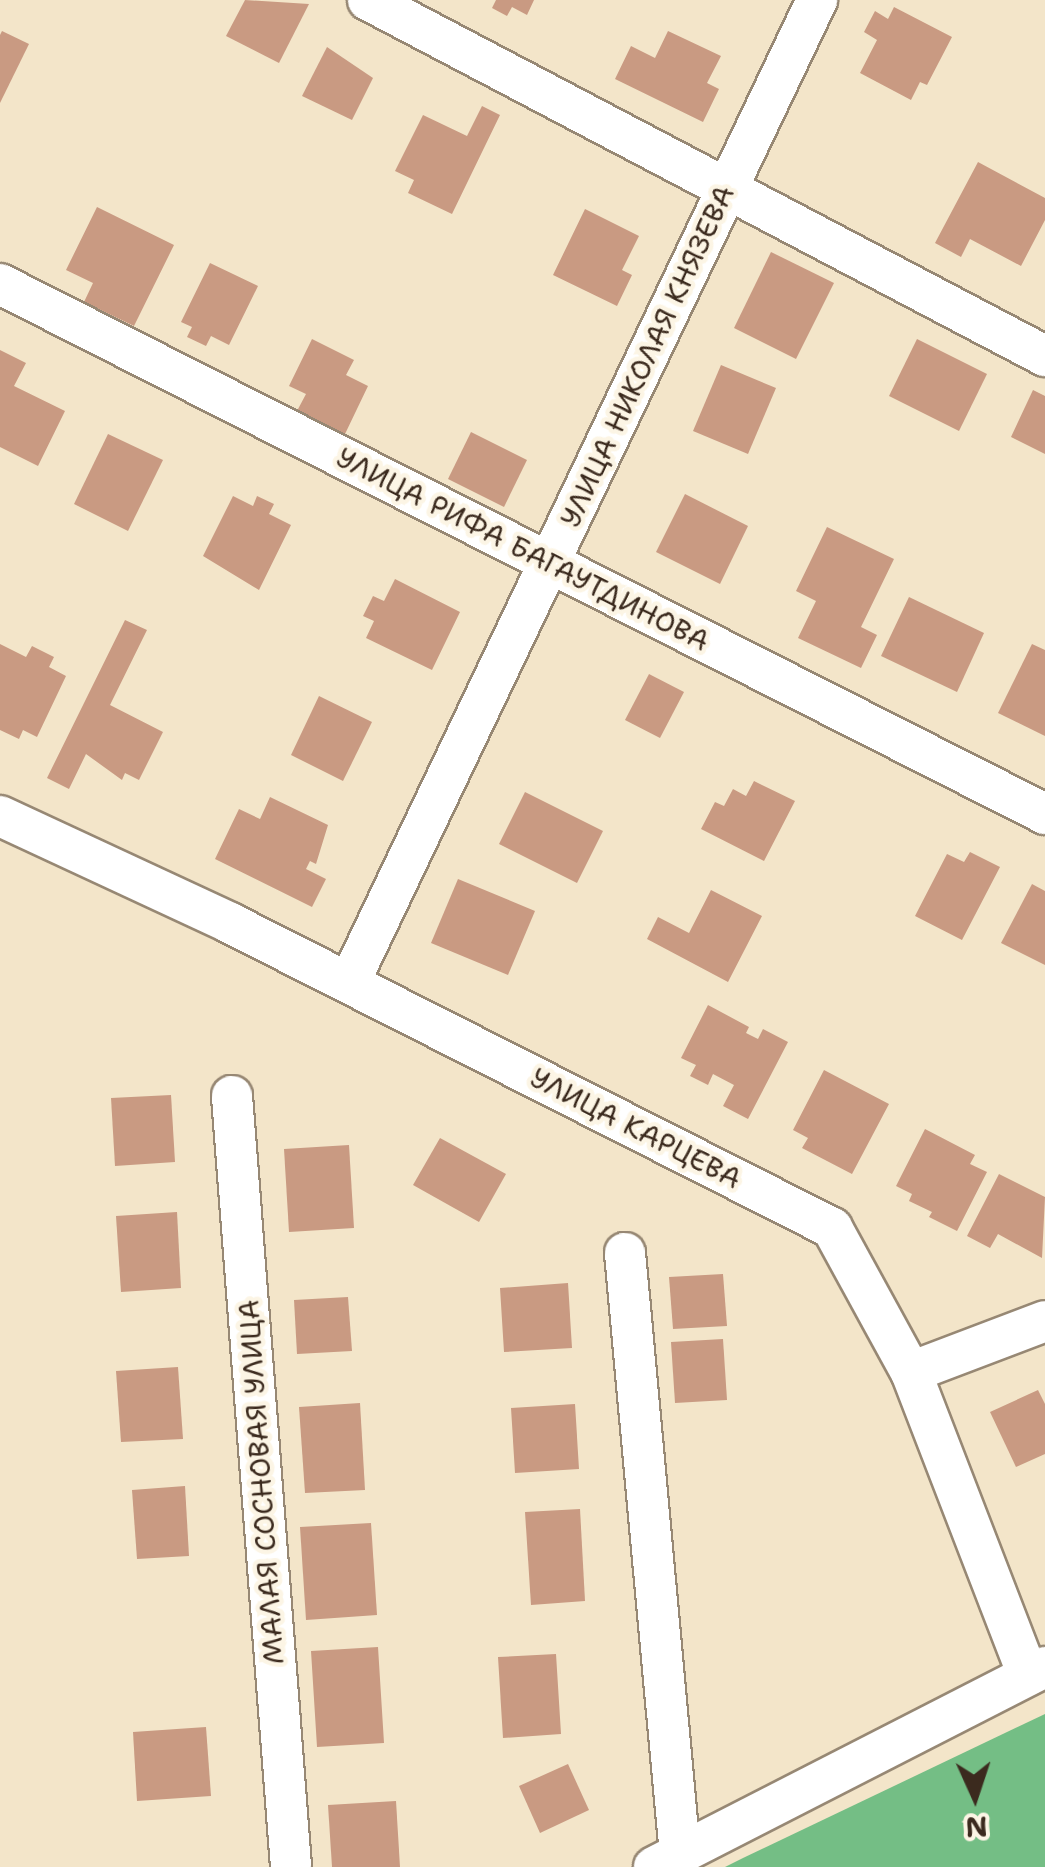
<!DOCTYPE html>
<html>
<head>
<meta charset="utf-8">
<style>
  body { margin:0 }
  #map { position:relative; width:1045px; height:1867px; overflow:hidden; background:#f3e5c9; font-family:"Shantell Sans",sans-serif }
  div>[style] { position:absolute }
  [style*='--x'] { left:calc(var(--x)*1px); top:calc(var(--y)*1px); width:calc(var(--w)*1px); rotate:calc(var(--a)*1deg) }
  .forest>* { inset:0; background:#74be85 }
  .building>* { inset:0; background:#c99a82 }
  .roads { filter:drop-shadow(2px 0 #978874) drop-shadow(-2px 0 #978874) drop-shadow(0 2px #978874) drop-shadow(0 -2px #978874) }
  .minor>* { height:40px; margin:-20px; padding:0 20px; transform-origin:20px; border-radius:20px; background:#fff }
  span { translate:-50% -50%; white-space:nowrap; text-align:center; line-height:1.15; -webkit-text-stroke:9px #fcf5e5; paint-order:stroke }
  .street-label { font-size:28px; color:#3b2a1e }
  .north { position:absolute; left:925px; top:1747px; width:100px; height:100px; -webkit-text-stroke:8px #fcf5e5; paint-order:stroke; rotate:177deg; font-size:28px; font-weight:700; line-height:40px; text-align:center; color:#3b2a1e }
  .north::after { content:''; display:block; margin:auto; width:35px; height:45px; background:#3b2a1e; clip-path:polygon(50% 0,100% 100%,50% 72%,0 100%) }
</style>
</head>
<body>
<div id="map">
  <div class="forest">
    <i style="clip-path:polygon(1045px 1714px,1045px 1867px,725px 1867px,743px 1858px)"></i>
  </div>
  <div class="building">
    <i style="clip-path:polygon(245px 0,309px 4px,279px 63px,226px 36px)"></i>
    <i style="clip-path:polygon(496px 0,534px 0,527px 15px,512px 7px,507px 16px,492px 8px)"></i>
    <i style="clip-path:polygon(894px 7px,952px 37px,927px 85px,920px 82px,911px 100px,860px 73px,877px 40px,864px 32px,875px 11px,888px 19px)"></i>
    <i style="clip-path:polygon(2px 31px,29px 44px,0 103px,0 35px)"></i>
    <i style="clip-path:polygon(668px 31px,721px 56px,707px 83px,719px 89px,703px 122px,615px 79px,631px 46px,655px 58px)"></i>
    <i style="clip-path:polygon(327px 47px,373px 78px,352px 120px,302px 96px)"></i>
    <i style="clip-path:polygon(482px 106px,500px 115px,452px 214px,408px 193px,414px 180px,395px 171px,423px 115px,467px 136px)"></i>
    <i style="clip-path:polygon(978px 162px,1045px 198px,1045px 220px,1021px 266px,970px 239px,961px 257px,935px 243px)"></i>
    <i style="clip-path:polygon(97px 207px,174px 245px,134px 326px,84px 302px,93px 283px,66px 270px)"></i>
    <i style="clip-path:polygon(585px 209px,639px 236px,622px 270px,632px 275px,617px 306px,553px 275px)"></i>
    <i style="clip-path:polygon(771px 252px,834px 283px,796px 359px,734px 328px)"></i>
    <i style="clip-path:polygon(210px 263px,258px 286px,229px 345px,211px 336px,206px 346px,187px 337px,192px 327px,181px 322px)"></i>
    <i style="clip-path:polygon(312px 339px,354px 360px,346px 375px,368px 386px,345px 434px,297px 411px,306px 394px,289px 386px)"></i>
    <i style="clip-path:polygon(917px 339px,987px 374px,959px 431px,889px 396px)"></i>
    <i style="clip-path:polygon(0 350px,26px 363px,14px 386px,65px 411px,38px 466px,0 447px)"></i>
    <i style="clip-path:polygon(721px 365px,776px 388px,748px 454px,693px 431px)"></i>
    <i style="clip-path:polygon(1033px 390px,1045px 396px,1045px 454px,1011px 437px)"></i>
    <i style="clip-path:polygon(471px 432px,527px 460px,504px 507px,448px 479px)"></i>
    <i style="clip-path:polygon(108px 434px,163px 460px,128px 531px,74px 504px)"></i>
    <i style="clip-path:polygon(685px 494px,748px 526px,720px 584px,656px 552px)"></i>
    <i style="clip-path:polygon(233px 496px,253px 506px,257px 496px,274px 504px,269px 514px,291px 525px,259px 590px,203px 556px)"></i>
    <i style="clip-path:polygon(827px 527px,894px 559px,861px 627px,877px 635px,861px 668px,798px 638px,816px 601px,796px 591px)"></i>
    <i style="clip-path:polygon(395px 579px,460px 612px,432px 670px,366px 638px,374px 621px,363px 616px,373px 596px,384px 601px)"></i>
    <i style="clip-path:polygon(909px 597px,984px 633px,957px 692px,881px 656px)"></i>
    <i style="clip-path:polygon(125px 620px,147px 630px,110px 705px,163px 732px,139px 780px,125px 773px,122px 780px,86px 754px,69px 789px,47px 778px)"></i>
    <i style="clip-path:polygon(0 644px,26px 657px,32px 646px,54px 657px,49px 667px,66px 676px,37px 737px,23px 730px,19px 739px,0 730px)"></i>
    <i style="clip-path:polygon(1032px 644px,1045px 650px,1045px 736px,998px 713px)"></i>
    <i style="clip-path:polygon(649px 674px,684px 692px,660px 738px,625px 720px)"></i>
    <i style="clip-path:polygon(319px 696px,372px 722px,343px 781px,291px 755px)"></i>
    <i style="clip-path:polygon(754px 781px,795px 801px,764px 861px,701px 829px,715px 802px,724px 806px,733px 789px,746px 796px)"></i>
    <i style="clip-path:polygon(525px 792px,603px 831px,577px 883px,499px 844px)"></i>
    <i style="clip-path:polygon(270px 797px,328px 825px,316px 864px,310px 861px,306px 869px,326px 879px,312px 907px,215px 859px,239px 809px,260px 819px)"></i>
    <i style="clip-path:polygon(970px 852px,1000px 867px,962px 940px,915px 916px,947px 854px,964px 862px)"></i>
    <i style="clip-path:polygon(458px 879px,535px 911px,508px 975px,431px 943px)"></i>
    <i style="clip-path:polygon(1032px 884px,1045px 891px,1045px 965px,1001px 943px)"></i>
    <i style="clip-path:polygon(711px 890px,762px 916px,728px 982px,647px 939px,658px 917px,689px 933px)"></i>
    <i style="clip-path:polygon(708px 1005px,749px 1027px,746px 1033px,758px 1039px,763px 1029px,788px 1042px,748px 1119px,723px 1106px,734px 1085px,713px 1074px,708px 1085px,690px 1076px,696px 1065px,681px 1058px)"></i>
    <i style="clip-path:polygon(824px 1070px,889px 1104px,852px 1174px,802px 1148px,808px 1138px,793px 1130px)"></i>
    <i style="clip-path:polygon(171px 1095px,175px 1162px,115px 1166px,111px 1098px)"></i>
    <i style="clip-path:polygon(925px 1129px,975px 1155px,970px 1164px,987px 1172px,957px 1231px,929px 1217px,932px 1212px,909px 1201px,912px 1194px,896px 1186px)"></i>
    <i style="clip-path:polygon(440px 1138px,506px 1174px,479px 1222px,413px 1185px)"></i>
    <i style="clip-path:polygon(349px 1145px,354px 1228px,289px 1232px,284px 1149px)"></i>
    <i style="clip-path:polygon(999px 1174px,1045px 1197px,1042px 1258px,998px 1234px,990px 1248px,967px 1236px)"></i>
    <i style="clip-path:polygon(177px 1212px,181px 1288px,121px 1292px,116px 1216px)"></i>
    <i style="clip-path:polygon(723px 1274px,727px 1326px,673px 1329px,669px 1277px)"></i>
    <i style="clip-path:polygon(568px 1283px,572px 1348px,504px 1352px,500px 1288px)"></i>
    <i style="clip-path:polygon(348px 1297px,352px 1351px,297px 1354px,294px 1300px)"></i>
    <i style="clip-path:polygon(723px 1339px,727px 1400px,675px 1403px,671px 1342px)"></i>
    <i style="clip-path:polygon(178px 1367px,183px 1439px,121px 1442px,116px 1371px)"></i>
    <i style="clip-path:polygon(1038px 1390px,1045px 1404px,1045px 1454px,1016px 1467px,990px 1412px)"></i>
    <i style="clip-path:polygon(360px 1403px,365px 1490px,305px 1493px,299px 1407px)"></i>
    <i style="clip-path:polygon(575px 1404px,579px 1469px,515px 1473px,511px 1408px)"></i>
    <i style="clip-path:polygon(185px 1486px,189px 1556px,137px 1559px,132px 1490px)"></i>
    <i style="clip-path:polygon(580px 1509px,585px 1601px,531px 1605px,525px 1512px)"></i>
    <i style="clip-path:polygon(371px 1523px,377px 1615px,306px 1620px,300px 1527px)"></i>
    <i style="clip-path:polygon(378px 1647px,384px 1743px,317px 1747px,311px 1651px)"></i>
    <i style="clip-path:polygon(556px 1654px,561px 1734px,503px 1738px,498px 1657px)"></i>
    <i style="clip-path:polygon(206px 1727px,211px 1796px,137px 1801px,133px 1732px)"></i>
    <i style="clip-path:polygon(568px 1764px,589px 1810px,540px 1833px,519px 1786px)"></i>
    <i style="clip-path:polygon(396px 1801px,400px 1867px,332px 1867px,328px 1805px)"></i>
  </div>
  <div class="roads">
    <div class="minor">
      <i style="--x:368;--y:0;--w:765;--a:27.74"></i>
      <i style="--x:0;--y:284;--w:1172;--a:26.89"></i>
      <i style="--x:0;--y:816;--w:254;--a:24.9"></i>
      <i style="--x:230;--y:923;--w:675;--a:26.87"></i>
      <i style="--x:832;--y:1228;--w:164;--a:61.3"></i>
      <i style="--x:911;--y:1372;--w:325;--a:68.9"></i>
      <i style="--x:349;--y:983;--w:1089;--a:-64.54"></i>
      <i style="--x:232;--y:1096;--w:773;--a:85.62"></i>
      <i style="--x:625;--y:1253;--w:604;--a:84.77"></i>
      <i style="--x:911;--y:1372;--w:143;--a:-20.8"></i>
      <i style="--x:654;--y:1867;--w:439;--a:-27.1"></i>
    </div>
  </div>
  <div class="street-label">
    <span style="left:647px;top:356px;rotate:-65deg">УЛИЦА НИКОЛАЯ КНЯЗЕВА</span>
    <span style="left:523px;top:549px;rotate:27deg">УЛИЦА РИФА БАГАУТДИНОВА</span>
    <span style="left:636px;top:1128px;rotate:27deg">УЛИЦА КАРЦЕВА</span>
    <span style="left:261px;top:1482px;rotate:-94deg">МАЛАЯ СОСНОВАЯ УЛИЦА</span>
  </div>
  <div class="north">N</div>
</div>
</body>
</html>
